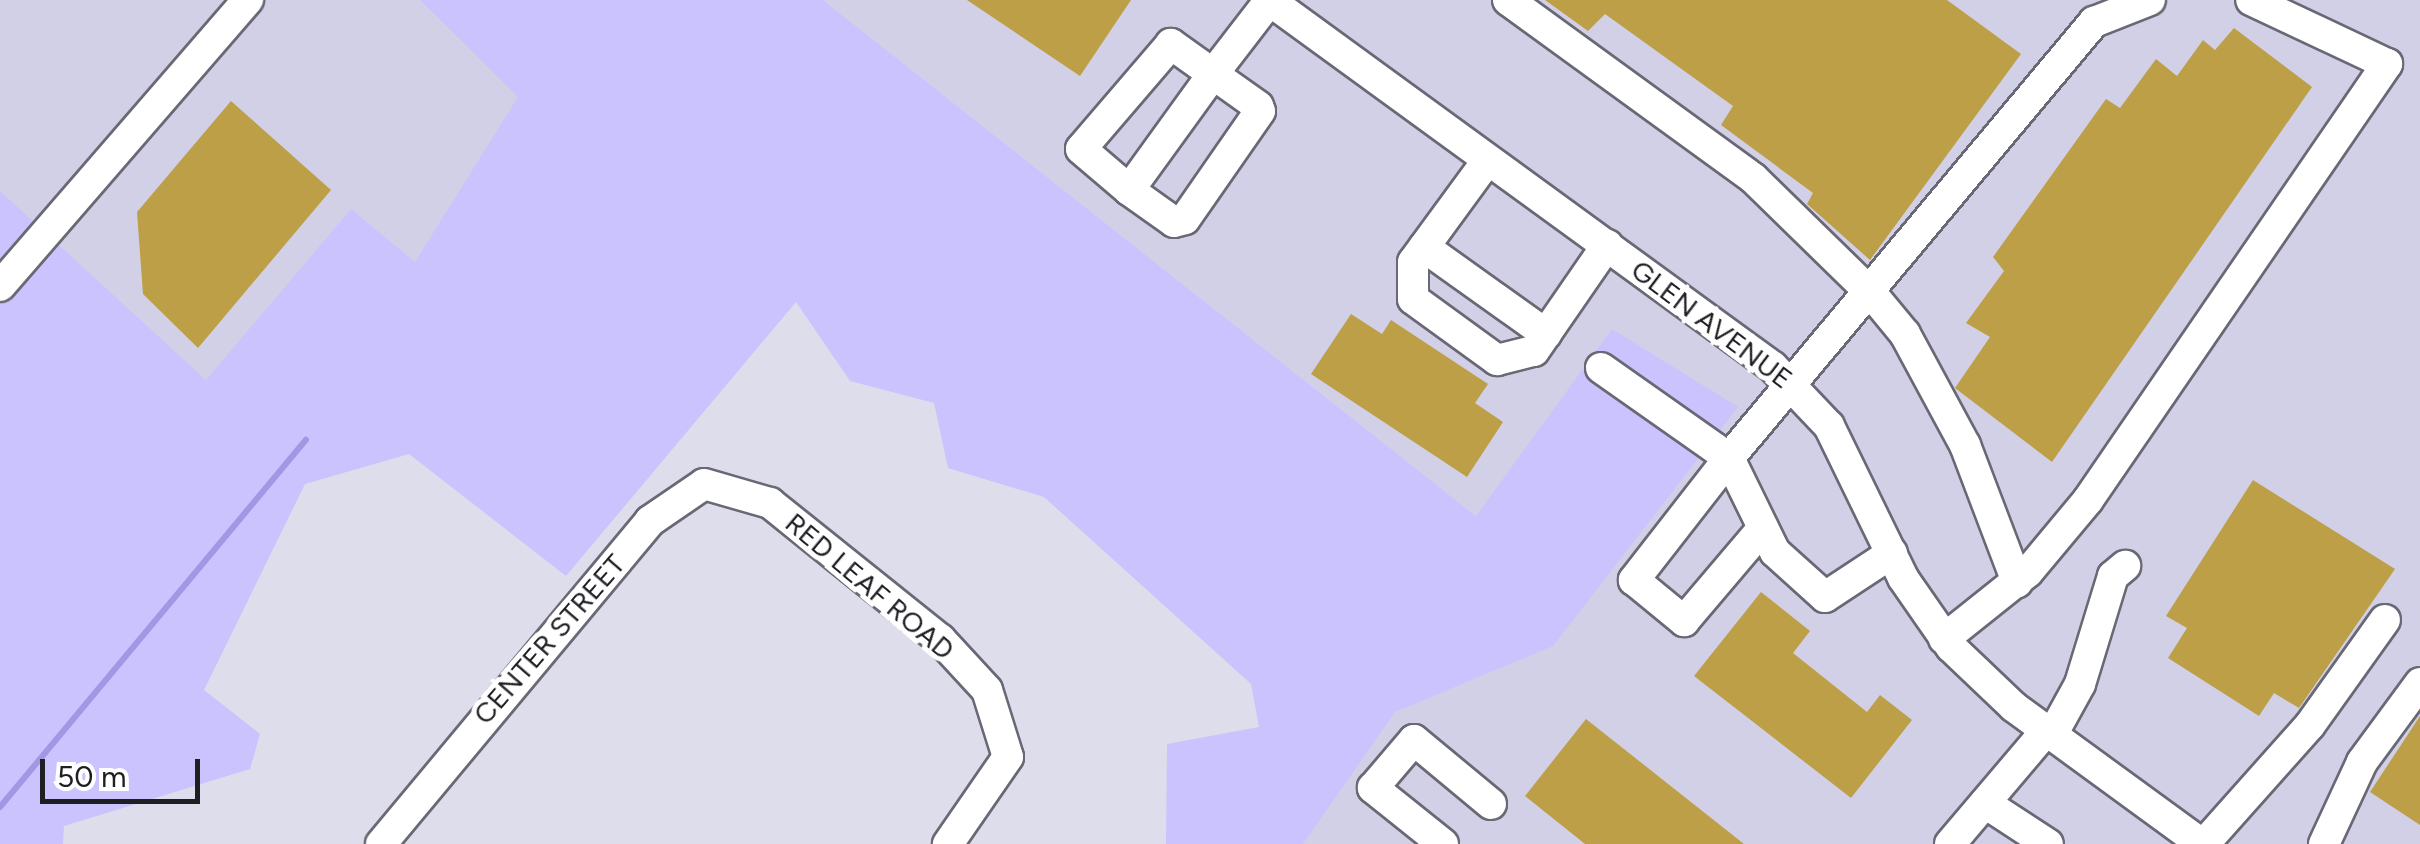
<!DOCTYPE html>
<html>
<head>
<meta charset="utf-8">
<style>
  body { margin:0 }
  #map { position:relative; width:2420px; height:844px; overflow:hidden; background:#deddeb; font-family:Figtree,sans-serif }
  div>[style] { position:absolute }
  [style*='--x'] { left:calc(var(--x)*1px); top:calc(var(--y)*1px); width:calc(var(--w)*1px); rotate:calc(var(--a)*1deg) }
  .built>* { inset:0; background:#d2d0e6 }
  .green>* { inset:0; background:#cac3fd }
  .stream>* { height:6px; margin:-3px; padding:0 3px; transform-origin:3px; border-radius:3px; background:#a197e4 }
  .building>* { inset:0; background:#bc9f47 }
  .roads { filter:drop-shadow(2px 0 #696875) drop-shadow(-2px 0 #696875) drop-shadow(0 2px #696875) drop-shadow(0 -2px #696875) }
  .minor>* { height:30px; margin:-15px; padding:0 15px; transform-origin:15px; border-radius:15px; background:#fff }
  span { translate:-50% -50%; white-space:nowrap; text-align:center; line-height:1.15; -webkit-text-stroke:10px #fff; paint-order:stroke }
  .street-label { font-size:28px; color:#1f1e23 }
  .scale { position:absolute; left:40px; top:759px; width:160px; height:45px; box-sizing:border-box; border:5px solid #1f1e23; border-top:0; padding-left:12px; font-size:30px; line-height:35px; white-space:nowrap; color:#1f1e23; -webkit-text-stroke:8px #fff; paint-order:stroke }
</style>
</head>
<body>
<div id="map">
  <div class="built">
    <i style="clip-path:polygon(0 0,495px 0,570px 65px,423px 266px,0 773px)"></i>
    <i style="clip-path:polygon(823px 0,2420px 0,2420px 844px,1294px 844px,1476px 516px)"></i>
  </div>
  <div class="green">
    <i style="clip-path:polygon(420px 0,823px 0,1476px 516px,1612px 329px,1738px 407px,1553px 646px,1395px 712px,1303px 844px,1166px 844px,1167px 744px,1259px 727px,1251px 684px,1044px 497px,948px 468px,934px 403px,850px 381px,796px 302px,566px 576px,409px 454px,305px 484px,204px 690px,260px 734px,250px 769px,64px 826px,63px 844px,0 844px,0 191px,206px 380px,351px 209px,415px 262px,518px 97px)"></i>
  </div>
  <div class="stream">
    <i style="--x:0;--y:807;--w:478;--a:-50.2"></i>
  </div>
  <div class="building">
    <i style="clip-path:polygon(967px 0,1131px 0,1080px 76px)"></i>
    <i style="clip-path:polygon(1545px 0,1947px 0,2021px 54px,1870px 260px,1807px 204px,1813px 193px,1721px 125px,1733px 106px,1605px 14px,1588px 31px)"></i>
    <i style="clip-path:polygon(2234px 28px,2312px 87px,2052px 462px,1955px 388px,1990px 337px,1966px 323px,2004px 271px,1993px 257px,2106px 99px,2120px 108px,2156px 59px,2177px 76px,2203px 40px,2215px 50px)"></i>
    <i style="clip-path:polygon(231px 101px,331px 190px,198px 348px,143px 294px,137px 212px)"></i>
    <i style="clip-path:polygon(1351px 314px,1382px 334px,1391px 320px,1488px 384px,1475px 403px,1503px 422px,1467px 477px,1311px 374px)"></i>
    <i style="clip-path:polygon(2253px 480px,2395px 569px,2299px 708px,2274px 693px,2259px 716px,2168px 658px,2187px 628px,2166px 616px)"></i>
    <i style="clip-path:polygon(1761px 592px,1810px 631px,1793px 653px,1867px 712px,1880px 695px,1912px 720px,1851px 798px,1694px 676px)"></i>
    <i style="clip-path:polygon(2420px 716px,2420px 825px,2370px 792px)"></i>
    <i style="clip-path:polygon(1586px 719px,1744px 844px,1585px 844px,1525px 796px)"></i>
  </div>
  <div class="roads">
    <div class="minor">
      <i style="--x:1269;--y:0;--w:623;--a:36.06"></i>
      <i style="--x:1773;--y:367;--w:81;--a:46.5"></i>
      <i style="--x:1829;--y:426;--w:169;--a:64"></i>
      <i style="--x:1903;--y:578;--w:84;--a:55.2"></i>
      <i style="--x:1951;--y:647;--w:87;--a:43.6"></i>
      <i style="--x:2014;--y:707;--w:233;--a:36.1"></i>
      <i style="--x:1508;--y:0;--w:303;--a:36"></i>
      <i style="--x:1753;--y:178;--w:166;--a:44.3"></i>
      <i style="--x:1872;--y:294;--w:52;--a:50.5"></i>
      <i style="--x:1905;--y:334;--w:126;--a:61.6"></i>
      <i style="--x:1965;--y:445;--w:147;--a:69.2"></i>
      <i style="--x:1487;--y:161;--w:125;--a:126.2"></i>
      <i style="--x:1413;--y:262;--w:37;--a:90"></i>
      <i style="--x:1413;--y:299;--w:104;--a:36"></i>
      <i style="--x:1497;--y:360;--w:38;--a:-14"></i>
      <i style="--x:1534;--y:351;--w:129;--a:-55.4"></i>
      <i style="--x:1129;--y:190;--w:55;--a:35.4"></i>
      <i style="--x:1174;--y:222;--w:11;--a:-15"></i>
      <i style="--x:1185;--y:219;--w:131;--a:-55.2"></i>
      <i style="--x:1260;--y:111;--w:5;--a:-112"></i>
      <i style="--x:1258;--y:106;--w:55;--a:-144.6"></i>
      <i style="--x:1213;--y:74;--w:52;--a:-144.5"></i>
      <i style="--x:1171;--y:44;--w:138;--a:130.6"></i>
      <i style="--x:1081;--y:149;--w:63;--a:40.5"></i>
      <i style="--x:1129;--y:190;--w:143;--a:-54.1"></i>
      <i style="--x:1213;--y:74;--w:93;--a:-52.4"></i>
      <i style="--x:1424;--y:247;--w:150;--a:35.5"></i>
      <i style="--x:0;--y:286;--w:379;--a:-49.1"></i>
      <i style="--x:1601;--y:368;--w:156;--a:35.1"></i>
      <i style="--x:1729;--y:458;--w:155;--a:127.9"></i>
      <i style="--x:1634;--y:580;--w:65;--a:39.4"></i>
      <i style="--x:1684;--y:621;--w:122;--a:-49.7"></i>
      <i style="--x:1892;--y:553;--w:80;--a:146.7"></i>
      <i style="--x:1825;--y:597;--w:67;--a:-138"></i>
      <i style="--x:1775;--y:552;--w:105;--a:-116.1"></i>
      <i style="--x:1729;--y:458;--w:569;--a:-50.07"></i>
      <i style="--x:2094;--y:22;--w:60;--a:-21.4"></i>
      <i style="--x:1944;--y:639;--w:107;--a:-38.6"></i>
      <i style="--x:2028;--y:572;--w:94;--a:-50.2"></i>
      <i style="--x:2088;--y:500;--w:529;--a:-55.56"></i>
      <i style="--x:2387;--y:64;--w:150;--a:-154.8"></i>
      <i style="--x:2052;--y:735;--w:58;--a:-61.2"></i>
      <i style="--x:2080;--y:684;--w:113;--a:-73"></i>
      <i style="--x:2113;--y:576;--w:16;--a:-40"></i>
      <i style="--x:1985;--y:803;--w:75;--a:33.1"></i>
      <i style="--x:381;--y:844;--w:420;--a:-50.2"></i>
      <i style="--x:650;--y:521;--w:65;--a:-34.4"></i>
      <i style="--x:704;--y:484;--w:69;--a:16.1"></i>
      <i style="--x:770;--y:503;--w:218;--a:38.7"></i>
      <i style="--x:940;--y:639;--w:69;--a:47.3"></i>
      <i style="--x:987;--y:690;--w:70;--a:72.6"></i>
      <i style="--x:1008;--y:757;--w:106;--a:124.6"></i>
      <i style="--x:1443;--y:844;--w:90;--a:-141.3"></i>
      <i style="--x:1373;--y:788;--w:63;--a:-49.5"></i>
      <i style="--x:1414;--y:740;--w:100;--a:39.7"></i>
      <i style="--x:1950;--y:844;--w:148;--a:-49.7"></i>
      <i style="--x:2204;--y:844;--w:159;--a:-48.3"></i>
      <i style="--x:2310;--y:725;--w:129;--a:-54.5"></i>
      <i style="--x:2324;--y:844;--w:90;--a:-65.1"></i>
      <i style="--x:2362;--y:762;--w:98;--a:-53.7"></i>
    </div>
  </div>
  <div class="street-label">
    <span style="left:1712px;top:324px;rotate:37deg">GLEN AVENUE</span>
    <span style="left:870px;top:586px;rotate:40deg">RED LEAF ROAD</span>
    <span style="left:549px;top:639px;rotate:-49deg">CENTER STREET</span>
  </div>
  <div class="scale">50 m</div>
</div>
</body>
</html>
